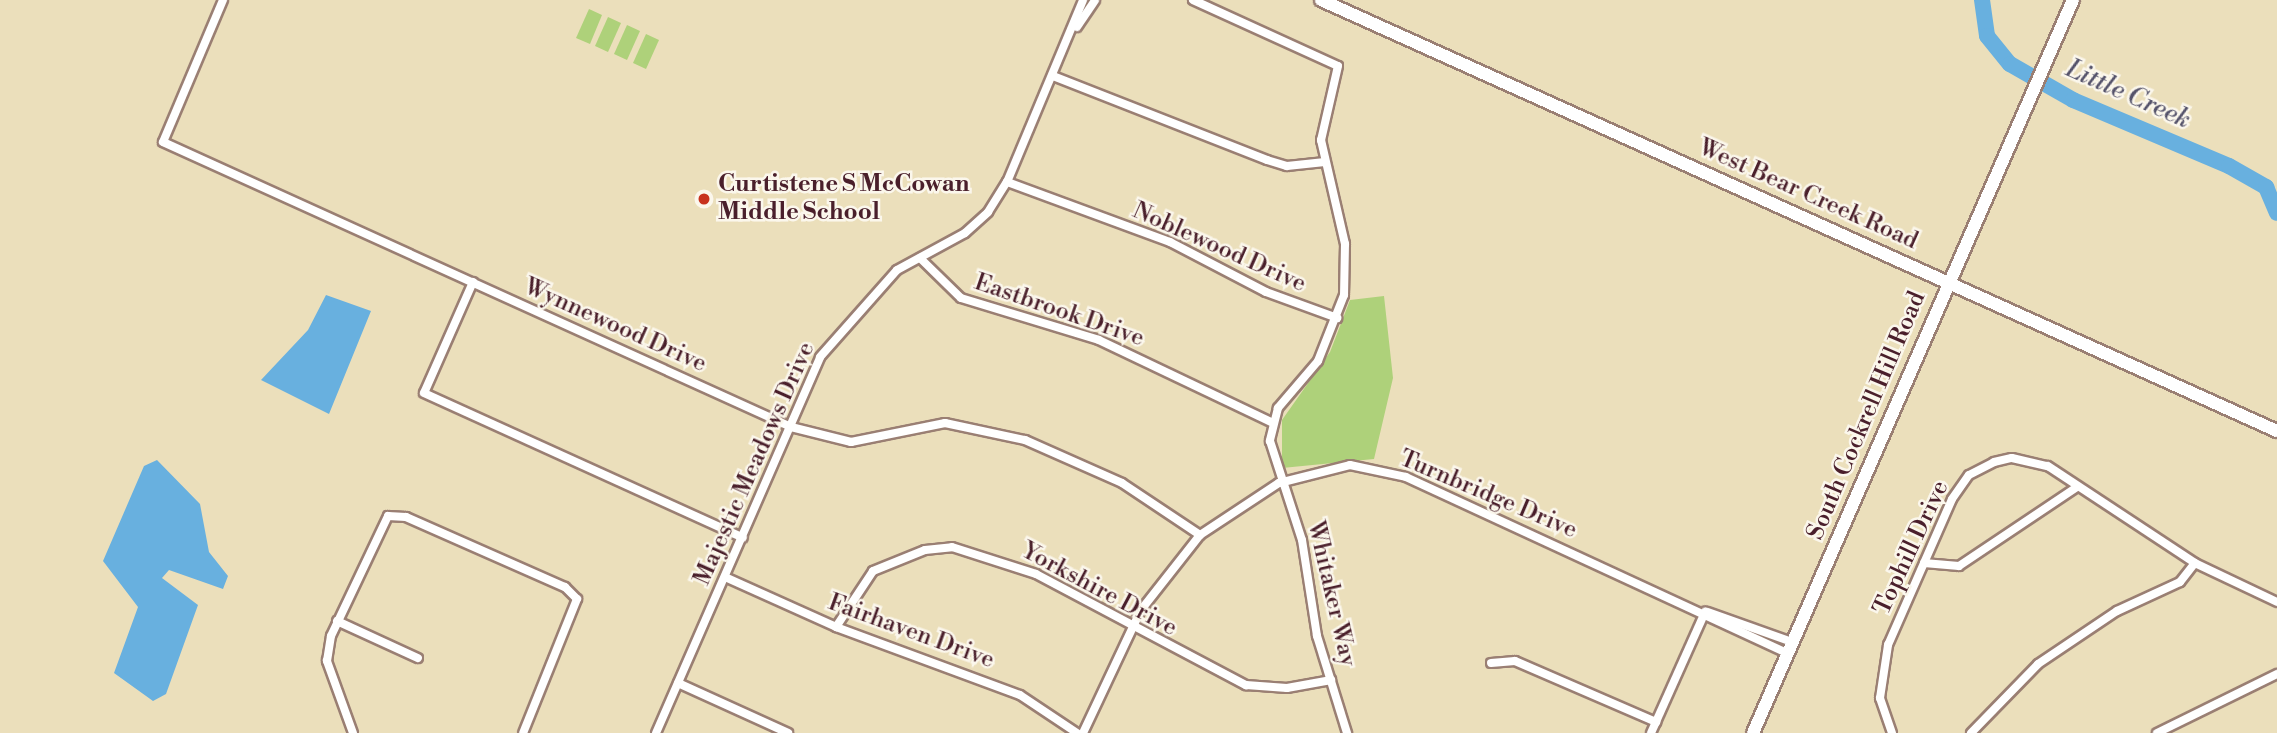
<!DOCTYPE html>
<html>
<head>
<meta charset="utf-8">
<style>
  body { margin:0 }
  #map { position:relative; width:2277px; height:733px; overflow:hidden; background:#ebdfbb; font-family:"Libre Bodoni",serif }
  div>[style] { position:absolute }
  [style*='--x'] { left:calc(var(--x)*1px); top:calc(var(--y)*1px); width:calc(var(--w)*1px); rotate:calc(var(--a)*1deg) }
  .green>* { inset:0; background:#aed17a }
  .water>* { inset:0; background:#68b0df }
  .river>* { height:16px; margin:-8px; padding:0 8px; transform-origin:8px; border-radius:8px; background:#68b0df }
  .roads { filter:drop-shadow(2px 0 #9a7f73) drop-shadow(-2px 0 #9a7f73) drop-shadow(0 2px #9a7f73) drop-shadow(0 -2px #9a7f73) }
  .street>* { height:8px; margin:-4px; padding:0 4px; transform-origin:4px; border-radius:4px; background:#fff }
  .secondary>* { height:12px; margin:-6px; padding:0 6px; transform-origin:6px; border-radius:6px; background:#fff }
  .dots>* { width:19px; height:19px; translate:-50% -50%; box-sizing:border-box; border:4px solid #fbf7ec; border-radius:50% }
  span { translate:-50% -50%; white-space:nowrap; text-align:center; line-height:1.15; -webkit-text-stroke:5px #fbf7ec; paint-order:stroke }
  .poi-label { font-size:24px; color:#4a1f2b; font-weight:700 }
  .left { translate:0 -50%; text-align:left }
  .street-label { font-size:24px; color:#4a1f2b }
  .water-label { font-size:26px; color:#54526a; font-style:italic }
</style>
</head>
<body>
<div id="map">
  <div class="green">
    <i style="clip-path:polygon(589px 9px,602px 15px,590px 44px,576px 38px)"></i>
    <i style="clip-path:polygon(608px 17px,621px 23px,608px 52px,595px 46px)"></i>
    <i style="clip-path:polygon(627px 25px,640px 31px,627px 60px,614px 54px)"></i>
    <i style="clip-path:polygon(646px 34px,659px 40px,646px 69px,633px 63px)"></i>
    <i style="clip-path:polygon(1384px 296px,1393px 378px,1374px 459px,1282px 468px,1282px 420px,1330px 352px,1350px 300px)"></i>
  </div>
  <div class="water">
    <i style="clip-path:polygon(326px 295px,371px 311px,329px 414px,261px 380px,308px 330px)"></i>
    <i style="clip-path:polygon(157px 460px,200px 504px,209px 552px,228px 576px,223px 589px,169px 570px,162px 578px,198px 605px,166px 694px,153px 701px,114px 673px,138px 607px,103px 561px,144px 466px)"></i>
  </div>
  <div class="river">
    <i style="--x:1982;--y:0;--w:36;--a:82"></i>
    <i style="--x:1987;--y:36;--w:36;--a:51"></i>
    <i style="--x:2010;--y:64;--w:73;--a:29.7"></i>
    <i style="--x:2073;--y:100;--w:169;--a:22.9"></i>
    <i style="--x:2229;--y:166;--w:43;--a:29.6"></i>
    <i style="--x:2266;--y:187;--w:28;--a:67"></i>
  </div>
  <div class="roads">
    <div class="street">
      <i style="--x:223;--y:0;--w:154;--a:112.9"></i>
      <i style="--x:163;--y:142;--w:690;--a:24.41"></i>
      <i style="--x:791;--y:427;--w:62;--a:14"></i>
      <i style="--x:851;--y:442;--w:96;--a:-11.4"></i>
      <i style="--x:945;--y:423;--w:82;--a:12"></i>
      <i style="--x:1025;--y:440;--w:106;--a:23.9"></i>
      <i style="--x:1122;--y:483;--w:94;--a:33.7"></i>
      <i style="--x:1193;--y:0;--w:159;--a:24.5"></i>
      <i style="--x:1338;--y:66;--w:76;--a:102.9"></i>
      <i style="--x:1321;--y:140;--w:107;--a:77"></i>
      <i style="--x:1345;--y:244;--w:51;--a:91.1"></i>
      <i style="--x:1344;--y:295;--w:71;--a:111.5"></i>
      <i style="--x:1318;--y:361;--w:62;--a:130.4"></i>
      <i style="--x:1278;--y:408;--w:34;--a:104"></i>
      <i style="--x:1270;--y:441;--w:104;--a:72.1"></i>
      <i style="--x:1302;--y:540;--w:97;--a:81.1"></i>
      <i style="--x:1317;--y:636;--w:102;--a:72.8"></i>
      <i style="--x:1077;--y:27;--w:32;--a:-56"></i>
      <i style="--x:1053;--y:76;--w:230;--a:21.4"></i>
      <i style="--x:1267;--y:160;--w:21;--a:17"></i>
      <i style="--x:1287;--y:166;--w:38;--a:-6"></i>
      <i style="--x:1007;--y:182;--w:174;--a:20.2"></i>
      <i style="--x:1170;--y:242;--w:108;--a:27.5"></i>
      <i style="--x:1266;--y:292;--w:76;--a:20.1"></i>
      <i style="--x:920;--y:258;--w:57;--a:44.3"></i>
      <i style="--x:961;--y:298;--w:144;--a:16.9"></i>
      <i style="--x:1099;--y:340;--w:191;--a:25.5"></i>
      <i style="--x:473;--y:282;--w:121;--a:113.8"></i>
      <i style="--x:424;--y:393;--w:350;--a:24.4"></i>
      <i style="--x:1924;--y:563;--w:35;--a:5"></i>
      <i style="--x:1959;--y:566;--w:142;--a:-33.8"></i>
      <i style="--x:725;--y:577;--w:122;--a:24.2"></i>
      <i style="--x:836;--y:627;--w:196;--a:20.3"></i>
      <i style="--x:1020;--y:695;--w:69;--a:33.7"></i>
      <i style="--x:1708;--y:612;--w:89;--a:19.7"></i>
      <i style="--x:337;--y:621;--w:89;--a:24.6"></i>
      <i style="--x:836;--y:627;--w:67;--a:-56.5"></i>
      <i style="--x:873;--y:571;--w:56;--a:-22"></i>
      <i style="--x:925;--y:550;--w:27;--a:-6"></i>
      <i style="--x:952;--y:547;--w:88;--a:17.8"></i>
      <i style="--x:1036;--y:574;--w:238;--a:27.9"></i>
      <i style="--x:1246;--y:685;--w:41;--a:4.2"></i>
      <i style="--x:1287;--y:688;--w:45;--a:-10.3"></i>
      <i style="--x:1491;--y:663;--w:24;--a:-5"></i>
      <i style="--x:1515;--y:661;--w:154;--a:23.4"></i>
      <i style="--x:678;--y:683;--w:121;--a:24.4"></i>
      <i style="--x:353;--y:733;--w:77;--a:-109.9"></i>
      <i style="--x:327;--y:661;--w:25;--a:-81"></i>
      <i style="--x:331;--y:636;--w:133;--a:-64.6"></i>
      <i style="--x:388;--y:516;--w:18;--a:3"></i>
      <i style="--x:406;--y:517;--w:174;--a:23.8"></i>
      <i style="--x:565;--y:587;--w:17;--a:45"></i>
      <i style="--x:577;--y:599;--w:144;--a:111.9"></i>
      <i style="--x:656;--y:733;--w:410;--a:-66.4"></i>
      <i style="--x:820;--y:357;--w:116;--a:-48.5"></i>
      <i style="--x:897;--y:270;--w:77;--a:-28.6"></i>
      <i style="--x:965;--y:233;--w:31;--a:-42"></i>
      <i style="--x:988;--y:212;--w:36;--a:-58"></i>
      <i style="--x:1007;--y:182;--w:197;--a:-67.3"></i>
      <i style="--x:1083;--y:733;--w:136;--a:-64.8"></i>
      <i style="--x:1141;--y:610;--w:95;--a:-51.8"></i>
      <i style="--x:1200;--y:535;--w:95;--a:-33.4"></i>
      <i style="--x:1279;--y:483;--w:73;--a:-14.2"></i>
      <i style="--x:1350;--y:465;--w:57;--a:12.1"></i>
      <i style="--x:1406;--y:477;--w:420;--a:24.8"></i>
      <i style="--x:1651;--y:733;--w:133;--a:-65.9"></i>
      <i style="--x:1892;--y:733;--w:37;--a:-109"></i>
      <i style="--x:1880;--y:698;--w:54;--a:-81.4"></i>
      <i style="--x:1888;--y:645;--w:159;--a:-66.3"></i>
      <i style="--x:1952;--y:499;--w:29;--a:-55"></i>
      <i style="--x:1969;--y:475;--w:28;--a:-27"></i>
      <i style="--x:1994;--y:462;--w:18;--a:-13"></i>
      <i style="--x:2012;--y:458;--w:37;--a:13"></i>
      <i style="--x:2048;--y:466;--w:176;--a:33.4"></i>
      <i style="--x:2195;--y:563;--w:91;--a:25.4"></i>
      <i style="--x:1971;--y:733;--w:96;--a:-45.8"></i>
      <i style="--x:2038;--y:664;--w:95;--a:-33.9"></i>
      <i style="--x:2117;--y:611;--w:69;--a:-24.7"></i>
      <i style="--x:2180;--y:582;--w:24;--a:-52"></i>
      <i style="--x:2157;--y:733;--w:134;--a:-26.2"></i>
    </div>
    <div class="secondary">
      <i style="--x:1321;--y:0;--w:1049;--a:24.27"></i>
      <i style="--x:1753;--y:733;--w:800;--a:-66.42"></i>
    </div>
  </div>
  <div class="dots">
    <i style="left:704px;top:199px;background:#c8321e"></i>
  </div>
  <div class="poi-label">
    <span class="left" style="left:718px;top:199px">Curtistene S McCowan<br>Middle School</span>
  </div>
  <div class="street-label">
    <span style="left:1808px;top:195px;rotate:24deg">West Bear Creek Road</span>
    <span style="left:1219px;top:248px;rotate:24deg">Noblewood Drive</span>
    <span style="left:1059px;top:311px;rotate:19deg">Eastbrook Drive</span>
    <span style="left:615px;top:326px;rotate:24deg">Wynnewood Drive</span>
    <span style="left:1867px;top:416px;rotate:-67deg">South Cockrell Hill Road</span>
    <span style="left:755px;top:464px;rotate:-66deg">Majestic Meadows Drive</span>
    <span style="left:1488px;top:495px;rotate:23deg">Turnbridge Drive</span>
    <span style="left:1912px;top:548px;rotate:-65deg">Tophill Drive</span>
    <span style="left:1099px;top:590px;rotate:28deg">Yorkshire Drive</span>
    <span style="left:1331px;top:594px;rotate:77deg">Whitaker Way</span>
    <span style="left:911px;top:632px;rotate:20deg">Fairhaven Drive</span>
  </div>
  <div class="water-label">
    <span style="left:2128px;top:95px;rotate:24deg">Little Creek</span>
  </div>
</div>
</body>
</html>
